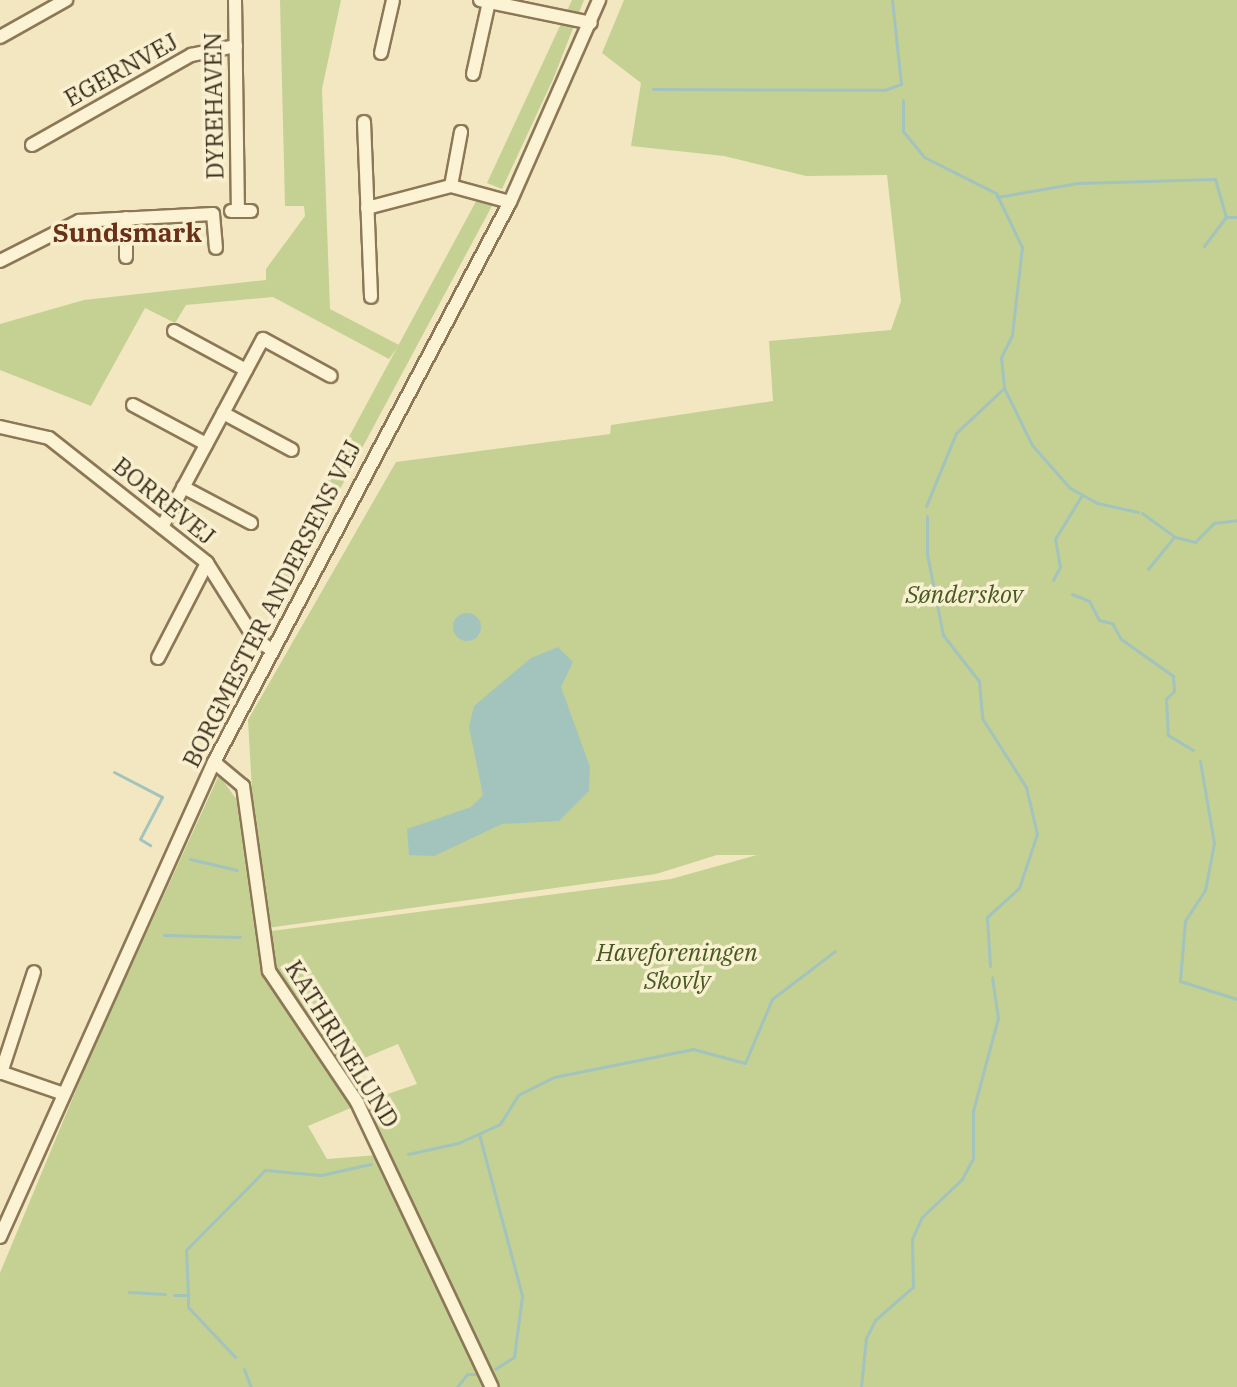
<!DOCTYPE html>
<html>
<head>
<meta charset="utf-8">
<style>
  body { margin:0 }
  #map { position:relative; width:1237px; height:1387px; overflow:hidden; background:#f2e7c0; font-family:"IBM Plex Serif",serif }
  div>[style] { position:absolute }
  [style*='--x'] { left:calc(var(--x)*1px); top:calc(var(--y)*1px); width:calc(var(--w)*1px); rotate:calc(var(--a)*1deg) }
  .green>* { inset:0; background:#c4d193 }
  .water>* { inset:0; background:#a3c3bd }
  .round { border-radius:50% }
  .stream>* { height:3px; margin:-1.5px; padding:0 1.5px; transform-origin:1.5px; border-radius:1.5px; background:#a3c3bd }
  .roads { filter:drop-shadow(2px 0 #8c7756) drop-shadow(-2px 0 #8c7756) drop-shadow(0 2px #8c7756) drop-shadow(0 -2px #8c7756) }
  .minor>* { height:12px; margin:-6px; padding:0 6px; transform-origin:6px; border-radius:6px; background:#fcf3d4 }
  span { translate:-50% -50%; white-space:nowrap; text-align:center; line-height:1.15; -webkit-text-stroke:7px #f8f0d0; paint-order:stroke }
  .street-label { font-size:24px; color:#3b2d1c }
  .park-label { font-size:24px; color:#465921; font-style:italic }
  .neighbourhood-label { font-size:26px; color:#6b3018; font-weight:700 }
</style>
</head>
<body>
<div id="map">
  <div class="green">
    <i style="clip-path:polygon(280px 0,341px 0,322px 89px,330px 309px,399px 345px,389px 359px,273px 297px,186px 305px,175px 323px,145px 308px,91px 406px,0 370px,0 324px,84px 300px,266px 280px,266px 269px,305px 216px,304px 206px,285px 206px)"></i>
    <i style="clip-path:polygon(572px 0,584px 0,554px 77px,502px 189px,487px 183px)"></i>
    <i style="clip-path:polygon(624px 0,1237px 0,1237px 1387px,0 1387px,0 1273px,91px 1054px,219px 775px,242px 807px,261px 974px,353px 1107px,308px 1126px,327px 1159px,391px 1154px,367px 1101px,417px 1084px,398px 1044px,343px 1067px,278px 973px,264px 932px,671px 879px,757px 855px,717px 855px,656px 874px,260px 929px,248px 720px,396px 462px,610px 434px,611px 425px,773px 401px,769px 341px,891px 330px,901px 301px,887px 175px,806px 176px,724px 156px,631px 146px,641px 83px,602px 53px)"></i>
    <i style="clip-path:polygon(480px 194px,493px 204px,280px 601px,263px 614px,351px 433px)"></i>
  </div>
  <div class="water">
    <i class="round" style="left:453px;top:613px;width:28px;height:28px"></i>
    <i style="clip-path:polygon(558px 647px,573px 662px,561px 687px,590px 767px,589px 791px,559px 821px,502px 824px,434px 856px,409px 855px,407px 829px,471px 807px,483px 795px,469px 727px,474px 706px,531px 658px)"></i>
  </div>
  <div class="stream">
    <i style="--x:653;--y:89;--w:231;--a:0.2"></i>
    <i style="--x:884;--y:90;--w:18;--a:-19"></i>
    <i style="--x:901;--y:84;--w:84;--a:-96.1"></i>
    <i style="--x:903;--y:100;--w:31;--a:90"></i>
    <i style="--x:903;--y:131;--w:33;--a:51"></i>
    <i style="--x:924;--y:157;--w:80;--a:26.6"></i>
    <i style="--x:996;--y:193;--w:60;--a:64.3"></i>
    <i style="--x:1022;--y:247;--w:89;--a:96.5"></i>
    <i style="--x:1012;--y:335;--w:25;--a:116"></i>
    <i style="--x:1001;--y:358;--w:30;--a:84"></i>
    <i style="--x:1004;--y:388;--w:66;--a:136.8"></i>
    <i style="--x:956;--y:433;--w:79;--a:112.3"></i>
    <i style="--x:997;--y:197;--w:82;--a:-9.8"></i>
    <i style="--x:1078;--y:183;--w:137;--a:-1.7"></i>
    <i style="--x:1215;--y:179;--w:40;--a:74"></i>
    <i style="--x:1226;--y:217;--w:11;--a:0"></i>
    <i style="--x:1204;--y:246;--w:36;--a:-53"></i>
    <i style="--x:1004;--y:388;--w:64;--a:63.8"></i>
    <i style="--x:1032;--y:445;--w:57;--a:48.5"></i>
    <i style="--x:1070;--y:488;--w:31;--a:29"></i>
    <i style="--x:1097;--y:503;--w:42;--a:12.4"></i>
    <i style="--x:1142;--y:513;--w:41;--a:36"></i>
    <i style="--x:1175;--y:537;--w:21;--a:14"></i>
    <i style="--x:1195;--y:542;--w:27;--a:-45"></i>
    <i style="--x:1214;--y:523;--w:23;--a:-7"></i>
    <i style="--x:927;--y:516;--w:38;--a:90"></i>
    <i style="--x:927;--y:554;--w:83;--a:78.8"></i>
    <i style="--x:943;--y:635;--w:58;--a:52"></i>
    <i style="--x:979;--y:681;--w:37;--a:85"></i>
    <i style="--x:982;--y:718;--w:82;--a:57.5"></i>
    <i style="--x:1026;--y:787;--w:48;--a:76.8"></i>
    <i style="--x:1037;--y:834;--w:57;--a:108.4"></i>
    <i style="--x:1019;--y:888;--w:43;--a:137.8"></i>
    <i style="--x:987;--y:917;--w:49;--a:86.5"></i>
    <i style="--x:1148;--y:569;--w:40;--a:-51"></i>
    <i style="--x:1053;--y:580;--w:15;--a:-62"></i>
    <i style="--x:1060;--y:567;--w:28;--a:-100"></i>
    <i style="--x:1055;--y:539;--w:52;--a:-58.5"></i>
    <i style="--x:1072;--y:594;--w:18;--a:22"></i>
    <i style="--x:1089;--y:601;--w:21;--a:62"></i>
    <i style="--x:1099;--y:620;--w:13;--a:13"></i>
    <i style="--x:1112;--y:623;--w:18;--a:61"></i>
    <i style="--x:1121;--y:639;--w:64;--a:35.4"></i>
    <i style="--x:1173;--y:676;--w:15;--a:86"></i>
    <i style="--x:1174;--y:691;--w:11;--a:135"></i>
    <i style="--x:1166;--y:699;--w:36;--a:87"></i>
    <i style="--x:1168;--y:735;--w:29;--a:31"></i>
    <i style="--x:1200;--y:761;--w:83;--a:80.3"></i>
    <i style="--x:1214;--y:843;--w:48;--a:100.8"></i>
    <i style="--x:1205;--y:890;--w:37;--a:123"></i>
    <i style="--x:1185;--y:921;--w:60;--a:94.8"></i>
    <i style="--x:1180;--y:981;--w:60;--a:17.5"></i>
    <i style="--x:114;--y:772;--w:54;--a:27.5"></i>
    <i style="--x:162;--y:797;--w:47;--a:117.6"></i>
    <i style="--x:140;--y:839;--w:12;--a:31"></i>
    <i style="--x:190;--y:859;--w:48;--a:13.2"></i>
    <i style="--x:164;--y:935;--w:76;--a:1.5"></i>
    <i style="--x:479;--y:1134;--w:168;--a:75.1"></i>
    <i style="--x:522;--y:1296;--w:62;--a:97.5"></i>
    <i style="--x:514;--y:1357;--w:22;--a:148"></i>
    <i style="--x:408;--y:1154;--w:51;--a:-12.4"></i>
    <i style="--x:458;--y:1143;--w:46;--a:-24.3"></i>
    <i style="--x:500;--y:1124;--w:34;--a:-58"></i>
    <i style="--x:518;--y:1095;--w:40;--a:-26.6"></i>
    <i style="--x:554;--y:1077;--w:142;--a:-11.4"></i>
    <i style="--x:693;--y:1049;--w:54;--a:15.1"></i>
    <i style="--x:745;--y:1063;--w:69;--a:-67.1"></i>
    <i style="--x:772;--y:999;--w:79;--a:-37.3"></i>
    <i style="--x:129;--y:1292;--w:36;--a:3"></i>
    <i style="--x:174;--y:1295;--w:14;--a:0"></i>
    <i style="--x:188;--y:1295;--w:45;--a:-92.5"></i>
    <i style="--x:186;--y:1250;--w:112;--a:-45.4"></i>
    <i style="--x:265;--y:1170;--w:56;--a:5.1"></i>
    <i style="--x:321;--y:1175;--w:51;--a:-12.4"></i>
    <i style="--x:188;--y:1295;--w:12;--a:90"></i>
    <i style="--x:188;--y:1307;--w:69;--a:46.8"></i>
    <i style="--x:244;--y:1369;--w:19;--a:69"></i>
    <i style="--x:457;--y:1387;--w:16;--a:-52"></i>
    <i style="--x:467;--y:1374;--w:11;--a:0"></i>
    <i style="--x:861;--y:1387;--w:49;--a:-84.2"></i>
    <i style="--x:866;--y:1338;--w:20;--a:-63"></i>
    <i style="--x:875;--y:1320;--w:50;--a:-41"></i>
    <i style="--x:913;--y:1287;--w:48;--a:-91.2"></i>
    <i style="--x:912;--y:1239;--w:24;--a:-66"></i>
    <i style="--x:922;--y:1217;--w:55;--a:-43.5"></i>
    <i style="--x:962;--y:1179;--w:24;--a:-62"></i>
    <i style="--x:973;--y:1158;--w:47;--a:-90"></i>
    <i style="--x:973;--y:1111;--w:96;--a:-75"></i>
    <i style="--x:998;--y:1018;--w:41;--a:-98.3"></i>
  </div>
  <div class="roads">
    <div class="minor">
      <i style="--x:235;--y:0;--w:211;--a:89.2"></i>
      <i style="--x:480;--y:0;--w:113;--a:11.7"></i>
      <i style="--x:0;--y:37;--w:76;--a:-29.3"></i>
      <i style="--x:381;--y:53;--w:54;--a:-77.2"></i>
      <i style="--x:473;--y:74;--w:74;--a:-77.5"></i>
      <i style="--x:364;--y:122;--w:175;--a:87.7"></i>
      <i style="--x:32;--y:145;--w:183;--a:-29.5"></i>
      <i style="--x:191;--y:55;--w:46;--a:-11.3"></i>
      <i style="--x:451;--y:186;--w:55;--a:-79.5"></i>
      <i style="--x:367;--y:208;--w:87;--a:-14.7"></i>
      <i style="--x:451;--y:186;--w:61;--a:15.2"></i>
      <i style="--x:231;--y:211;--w:20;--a:0"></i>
      <i style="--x:126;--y:218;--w:39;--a:90"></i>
      <i style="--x:0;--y:261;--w:89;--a:-26.9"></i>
      <i style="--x:79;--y:221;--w:134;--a:-3"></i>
      <i style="--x:213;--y:214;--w:34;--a:85"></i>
      <i style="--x:174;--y:331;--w:82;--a:28.4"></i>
      <i style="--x:133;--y:405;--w:83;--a:28.1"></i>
      <i style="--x:223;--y:413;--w:78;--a:28.2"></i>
      <i style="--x:0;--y:427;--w:50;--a:12.7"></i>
      <i style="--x:49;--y:438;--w:201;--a:38.3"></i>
      <i style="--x:207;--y:563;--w:89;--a:57.9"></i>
      <i style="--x:254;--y:638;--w:18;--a:34"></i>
      <i style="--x:183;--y:487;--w:77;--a:27.9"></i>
      <i style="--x:162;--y:527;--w:213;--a:-61.8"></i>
      <i style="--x:263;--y:339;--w:77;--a:28.6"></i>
      <i style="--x:158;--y:658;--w:107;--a:-62.7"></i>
      <i style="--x:214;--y:762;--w:38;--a:40"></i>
      <i style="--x:243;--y:786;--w:187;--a:82"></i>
      <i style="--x:269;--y:971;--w:158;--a:56.1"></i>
      <i style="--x:357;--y:1102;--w:315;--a:64.7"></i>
      <i style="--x:0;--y:1072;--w:65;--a:19"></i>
      <i style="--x:1;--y:1073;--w:106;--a:-71.9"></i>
      <i style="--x:0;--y:1237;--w:521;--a:-65.75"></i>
      <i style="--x:214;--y:762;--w:633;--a:-62.14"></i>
      <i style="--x:510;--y:202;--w:221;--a:-66.2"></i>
    </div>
  </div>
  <div class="street-label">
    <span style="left:121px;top:70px;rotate:-29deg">EGERNVEJ</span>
    <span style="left:214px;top:106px;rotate:-91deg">DYREHAVEN</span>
    <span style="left:164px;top:501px;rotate:39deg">BORREVEJ</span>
    <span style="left:272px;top:604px;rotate:-63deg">BORGMESTER ANDERSENS VEJ</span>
    <span style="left:342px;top:1044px;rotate:58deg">KATHRINELUND</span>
  </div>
  <div class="park-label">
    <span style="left:964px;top:595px">Sønderskov</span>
    <span style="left:677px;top:967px">Haveforeningen<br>Skovly</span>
  </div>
  <div class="neighbourhood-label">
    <span style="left:127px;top:233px">Sundsmark</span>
  </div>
</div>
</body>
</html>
